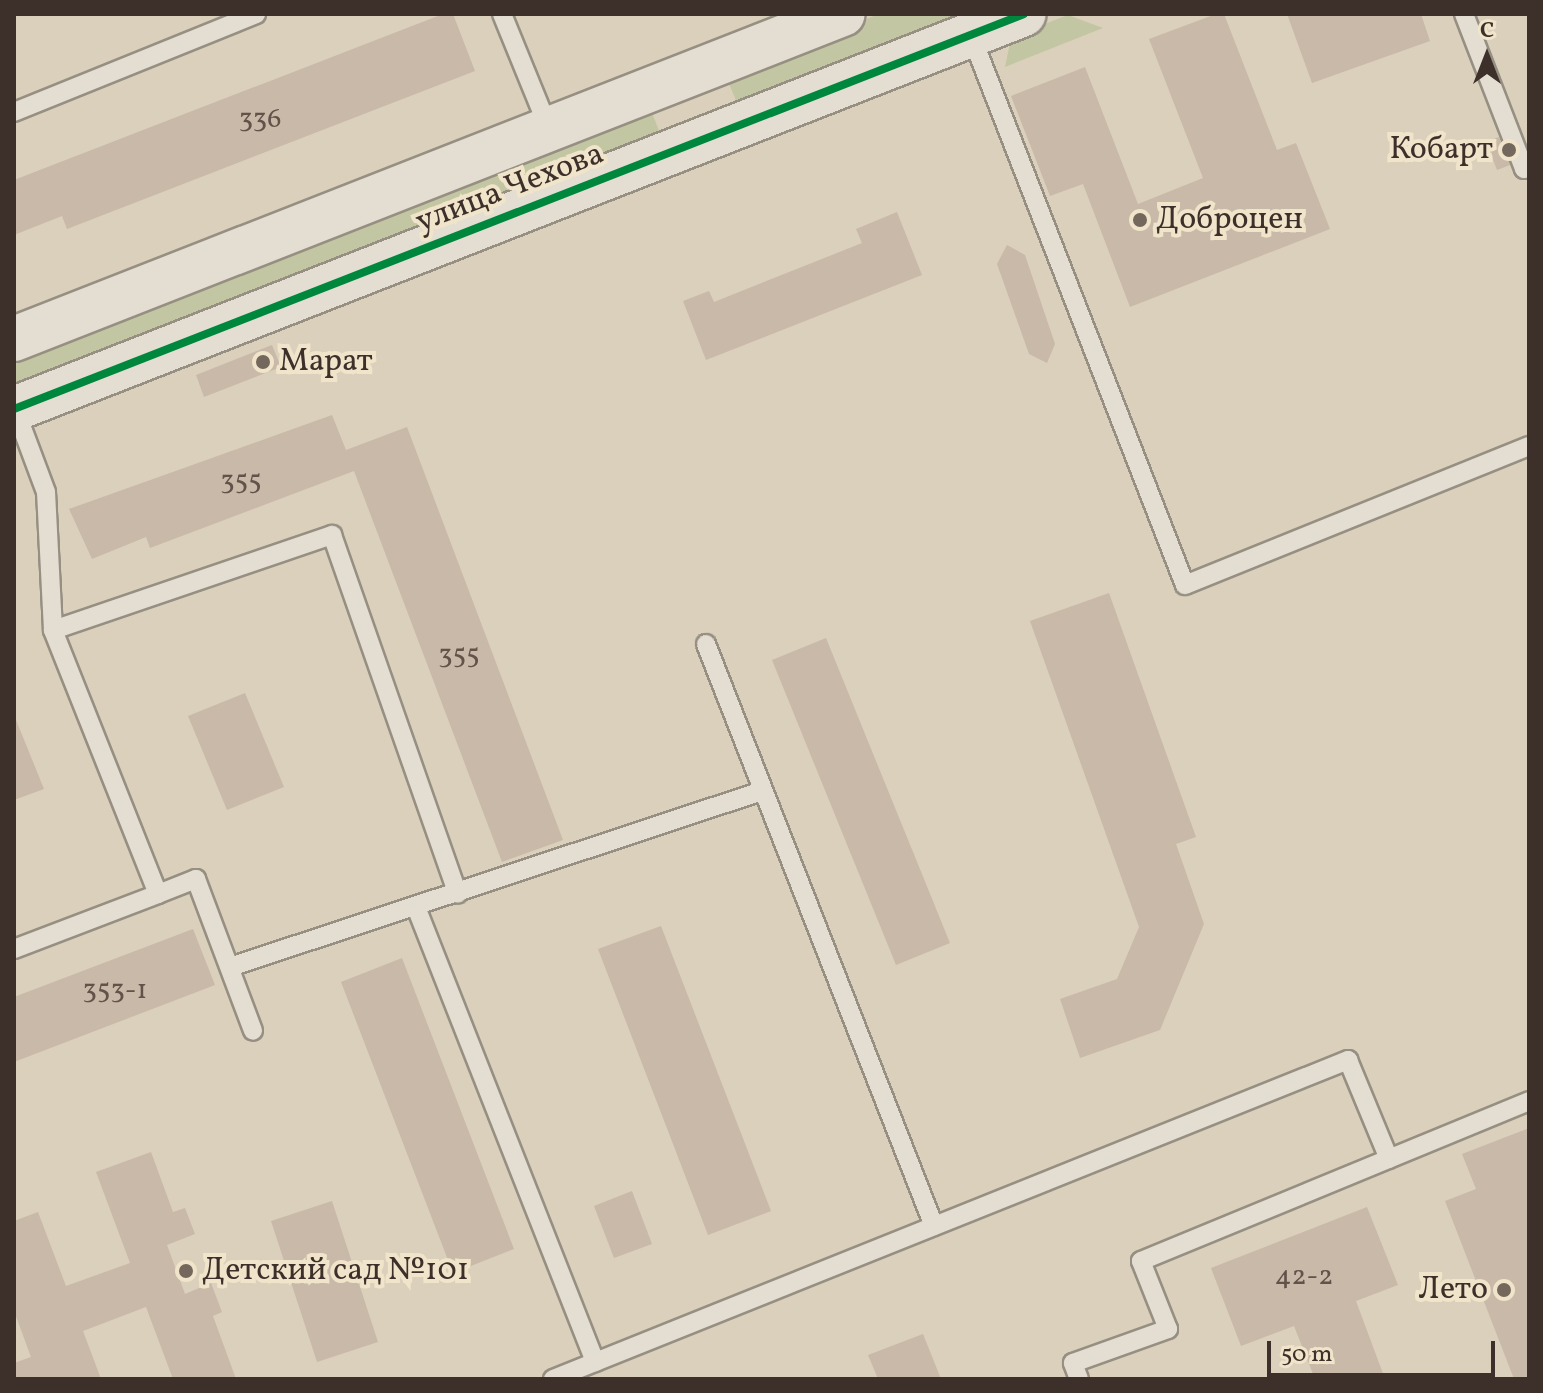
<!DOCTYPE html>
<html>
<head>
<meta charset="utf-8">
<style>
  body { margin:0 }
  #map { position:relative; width:1543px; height:1393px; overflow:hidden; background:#dbd0bb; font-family:Vollkorn,serif }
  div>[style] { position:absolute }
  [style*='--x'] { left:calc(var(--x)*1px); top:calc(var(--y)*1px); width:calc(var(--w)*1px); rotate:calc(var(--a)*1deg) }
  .green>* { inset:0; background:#c3c6a2 }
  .building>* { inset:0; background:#c9b9a8 }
  .roads { filter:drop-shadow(2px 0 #968f82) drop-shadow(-2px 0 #968f82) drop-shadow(0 2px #968f82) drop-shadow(0 -2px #968f82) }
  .service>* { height:18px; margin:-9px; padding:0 9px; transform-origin:9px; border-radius:9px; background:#e3ddd2 }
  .tertiary>* { height:44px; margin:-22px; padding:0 22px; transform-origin:22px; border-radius:22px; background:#e3ddd2 }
  .cycleway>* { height:8px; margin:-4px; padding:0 4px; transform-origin:4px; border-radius:4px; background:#00873e }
  .dots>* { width:22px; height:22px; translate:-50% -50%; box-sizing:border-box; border:4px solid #f0e4ca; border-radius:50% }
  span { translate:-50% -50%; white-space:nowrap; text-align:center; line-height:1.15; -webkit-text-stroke:8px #f0e4ca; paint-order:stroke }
  .number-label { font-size:28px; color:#61524a }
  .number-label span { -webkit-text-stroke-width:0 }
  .poi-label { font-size:32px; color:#3d2f29 }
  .right { translate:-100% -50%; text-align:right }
  .left { translate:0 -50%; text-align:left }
  .street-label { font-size:32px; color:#3d2f29 }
  .frame { position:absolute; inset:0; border:16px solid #3d2f29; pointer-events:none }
  .north { position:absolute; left:1447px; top:16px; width:80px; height:80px; -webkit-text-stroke:6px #f0e4ca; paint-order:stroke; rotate:0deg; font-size:22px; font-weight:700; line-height:32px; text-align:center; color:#3d2f29 }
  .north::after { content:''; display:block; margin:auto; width:28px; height:36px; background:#3d2f29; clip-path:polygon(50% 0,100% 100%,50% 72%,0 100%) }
  .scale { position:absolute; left:1267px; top:1341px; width:228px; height:36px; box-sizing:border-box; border:4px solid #3d2f29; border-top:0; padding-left:10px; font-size:24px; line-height:28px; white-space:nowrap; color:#3d2f29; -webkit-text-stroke:6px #f0e4ca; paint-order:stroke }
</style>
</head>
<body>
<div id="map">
  <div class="green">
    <i style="clip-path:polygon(879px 14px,983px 14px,740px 110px,725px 74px)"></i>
    <i style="clip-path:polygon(1068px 15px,1103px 28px,1005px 67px,1010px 43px,1021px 33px)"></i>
    <i style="clip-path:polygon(649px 105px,663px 141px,14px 393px,14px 352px)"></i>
  </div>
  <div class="building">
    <i style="clip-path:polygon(443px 14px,453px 14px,475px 71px,67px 229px,62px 216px,14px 235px,14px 180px)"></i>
    <i style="clip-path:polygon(1216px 14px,1224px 14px,1277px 150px,1296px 143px,1330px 229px,1130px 307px,1083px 184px,1050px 196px,1011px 96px,1085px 67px,1138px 204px,1203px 178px,1149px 39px)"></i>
    <i style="clip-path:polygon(1287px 14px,1421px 14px,1430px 41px,1312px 83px)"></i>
    <i style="clip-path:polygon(1499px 137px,1510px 165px,1497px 170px,1486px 142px)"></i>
    <i style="clip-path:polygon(897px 212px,922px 275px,706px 360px,683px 301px,709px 291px,714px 302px,862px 243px,856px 229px)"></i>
    <i style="clip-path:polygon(1007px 245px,1025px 255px,1055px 344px,1047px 363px,1029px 354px,997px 264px)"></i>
    <i style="clip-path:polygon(272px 345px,281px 367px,204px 397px,196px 375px)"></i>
    <i style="clip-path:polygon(332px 415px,346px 450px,407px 427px,563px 840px,502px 862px,354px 471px,150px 548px,146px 537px,92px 559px,69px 509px)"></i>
    <i style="clip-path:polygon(1109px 593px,1196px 837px,1176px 844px,1204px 924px,1160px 1030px,1080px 1058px,1060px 999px,1117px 979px,1139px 927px,1030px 621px)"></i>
    <i style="clip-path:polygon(826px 638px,950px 943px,896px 965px,772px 660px)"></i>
    <i style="clip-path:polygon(245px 693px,284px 787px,227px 810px,188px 716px)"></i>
    <i style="clip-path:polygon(14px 715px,44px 789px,14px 800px)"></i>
    <i style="clip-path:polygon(661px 926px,771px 1211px,708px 1235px,598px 949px)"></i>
    <i style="clip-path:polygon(193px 929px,215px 985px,14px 1062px,14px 997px)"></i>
    <i style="clip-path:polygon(402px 958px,514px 1249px,453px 1273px,341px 982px)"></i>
    <i style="clip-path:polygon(1529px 1128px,1529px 1379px,1514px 1379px,1445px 1201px,1476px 1189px,1462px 1154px)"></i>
    <i style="clip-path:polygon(151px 1152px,173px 1212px,185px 1208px,195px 1234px,167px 1245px,185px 1294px,211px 1283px,222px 1312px,213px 1316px,236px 1379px,173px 1379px,146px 1307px,83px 1331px,101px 1379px,14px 1379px,14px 1363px,31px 1357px,14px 1311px,14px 1221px,38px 1212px,66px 1286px,130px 1263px,96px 1172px)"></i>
    <i style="clip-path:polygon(632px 1191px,652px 1244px,614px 1258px,594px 1206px)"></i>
    <i style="clip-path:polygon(332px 1201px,378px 1342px,317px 1362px,271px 1221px)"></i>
    <i style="clip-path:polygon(1367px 1207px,1398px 1285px,1356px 1301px,1385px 1379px,1315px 1379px,1294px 1326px,1241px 1346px,1211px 1268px)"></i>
    <i style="clip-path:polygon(923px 1334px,941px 1379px,878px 1379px,868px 1355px)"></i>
  </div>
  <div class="roads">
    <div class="service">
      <i style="--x:502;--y:14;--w:124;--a:67.8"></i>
      <i style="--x:1464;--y:14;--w:166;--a:68.8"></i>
      <i style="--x:1524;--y:169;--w:5;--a:-22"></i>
      <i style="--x:971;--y:35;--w:590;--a:68.74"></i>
      <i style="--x:1185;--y:585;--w:371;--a:-22"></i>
      <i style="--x:14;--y:112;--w:261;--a:-22"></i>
      <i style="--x:53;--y:630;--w:295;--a:-18.8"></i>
      <i style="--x:332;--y:535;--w:380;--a:70.7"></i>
      <i style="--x:706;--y:644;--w:625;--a:68.61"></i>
      <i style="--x:158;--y:894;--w:41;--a:-21.5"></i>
      <i style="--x:196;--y:879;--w:162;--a:69.4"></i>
      <i style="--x:416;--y:907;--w:489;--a:68.5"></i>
      <i style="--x:14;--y:949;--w:154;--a:-20.9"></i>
      <i style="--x:158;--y:894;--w:284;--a:-111.7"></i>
      <i style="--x:53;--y:630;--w:138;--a:-92.9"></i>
      <i style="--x:46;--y:492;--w:89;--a:-110.5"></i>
      <i style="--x:230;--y:967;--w:560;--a:-18.31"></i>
      <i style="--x:553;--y:1379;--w:857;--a:-21.86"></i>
      <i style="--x:1348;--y:1060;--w:107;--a:67.5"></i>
      <i style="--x:1079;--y:1379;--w:17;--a:-111"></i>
      <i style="--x:1073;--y:1363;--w:101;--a:-19.7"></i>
      <i style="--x:1168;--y:1329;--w:73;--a:-111.7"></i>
      <i style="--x:1141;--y:1261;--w:420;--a:-22.4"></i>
    </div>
    <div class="tertiary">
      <i style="--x:14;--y:339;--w:890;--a:-21.41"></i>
      <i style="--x:14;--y:409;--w:1084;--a:-21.36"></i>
    </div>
  </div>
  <div class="cycleway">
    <i style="--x:14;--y:409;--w:1084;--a:-21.36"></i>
  </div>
  <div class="dots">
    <i style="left:1509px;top:150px;background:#74675c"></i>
    <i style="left:1140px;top:220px;background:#74675c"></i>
    <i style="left:263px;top:362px;background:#74675c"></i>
    <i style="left:186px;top:1271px;background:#74675c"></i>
    <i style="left:1504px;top:1290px;background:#74675c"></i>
  </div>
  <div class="number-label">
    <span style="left:260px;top:120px">336</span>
    <span style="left:241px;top:482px">355</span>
    <span style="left:459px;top:656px">355</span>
    <span style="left:115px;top:991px">353-1</span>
    <span style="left:1304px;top:1277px">42-2</span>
  </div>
  <div class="poi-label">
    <span class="right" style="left:1493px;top:150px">Кобарт</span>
    <span class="left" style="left:1156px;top:220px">Доброцен</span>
    <span class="left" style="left:279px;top:362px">Марат</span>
    <span class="left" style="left:202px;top:1271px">Детский сад №101</span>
    <span class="right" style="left:1488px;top:1290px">Лето</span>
  </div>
  <div class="street-label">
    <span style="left:510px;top:189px;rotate:-21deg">улица Чехова</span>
  </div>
  <div class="frame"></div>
  <div class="north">С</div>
  <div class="scale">50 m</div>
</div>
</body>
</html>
